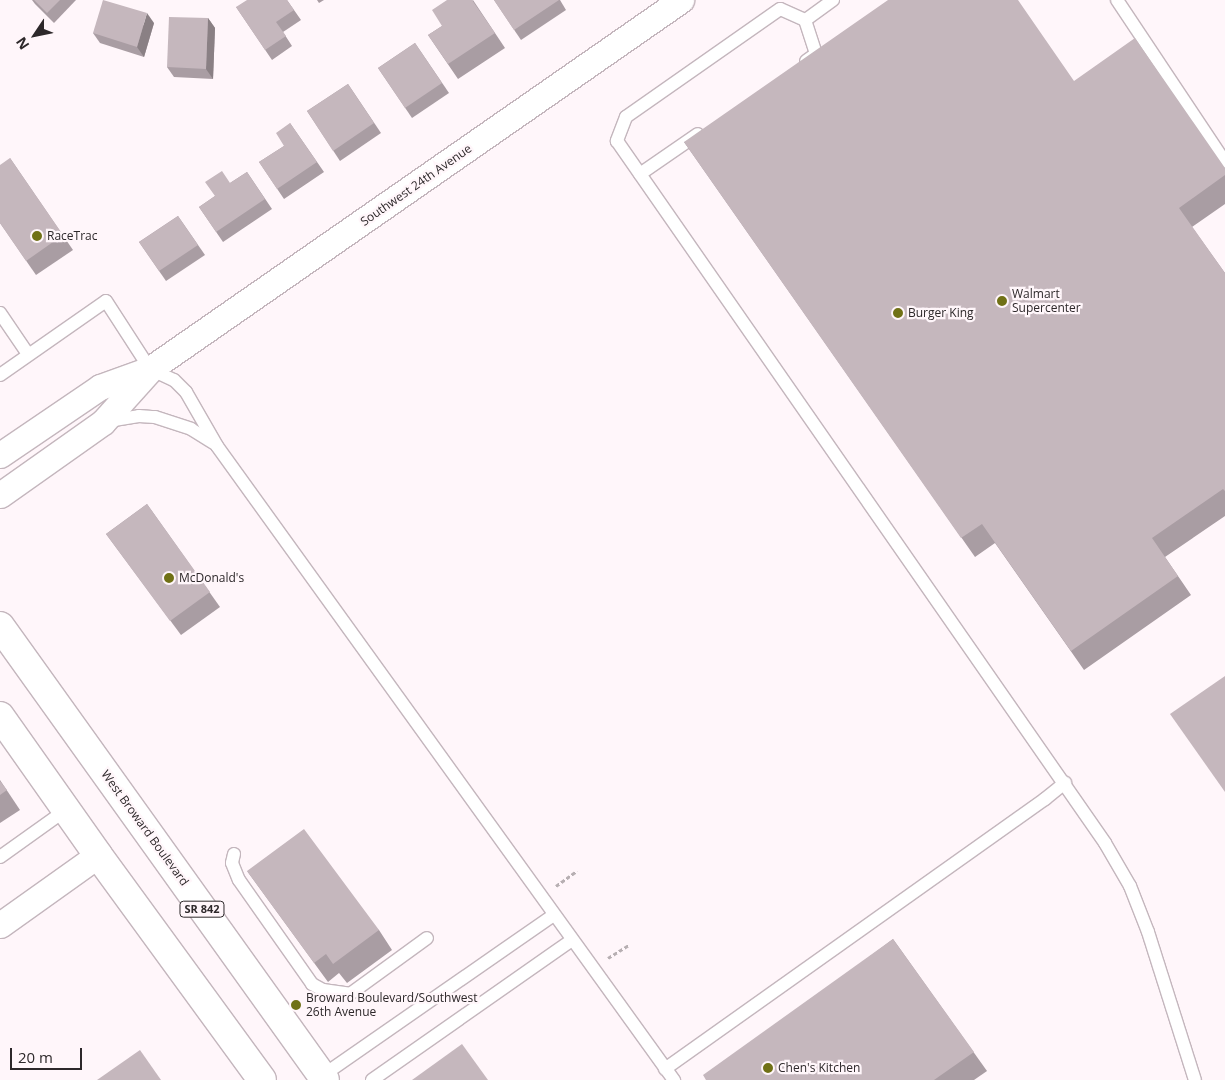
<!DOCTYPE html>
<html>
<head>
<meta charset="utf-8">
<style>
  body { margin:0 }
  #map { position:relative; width:1225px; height:1080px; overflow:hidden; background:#fff6fa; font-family:"Open Sans",sans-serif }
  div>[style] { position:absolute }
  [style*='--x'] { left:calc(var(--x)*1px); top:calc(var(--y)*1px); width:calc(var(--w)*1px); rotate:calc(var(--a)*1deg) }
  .path>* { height:3px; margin-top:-1.5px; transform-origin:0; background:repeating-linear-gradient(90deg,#b7afb2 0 4px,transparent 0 6.5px) }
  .roads { filter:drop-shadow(1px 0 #c4b6bd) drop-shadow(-1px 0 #c4b6bd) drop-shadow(0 1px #c4b6bd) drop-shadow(0 -1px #c4b6bd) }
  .lane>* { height:12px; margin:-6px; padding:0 6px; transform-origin:6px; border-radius:6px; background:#fff }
  .street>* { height:25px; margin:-12.5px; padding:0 12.5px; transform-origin:12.5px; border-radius:12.5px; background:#fff }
  .primary>* { height:28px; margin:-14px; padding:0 14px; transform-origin:14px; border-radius:14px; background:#fff }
  .wall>* { inset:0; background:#a99da3 }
  .shaded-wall>* { inset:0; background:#8a8084 }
  .building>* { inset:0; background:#c5b7bd }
  .dots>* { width:14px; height:14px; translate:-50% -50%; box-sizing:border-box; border:2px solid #fff6fa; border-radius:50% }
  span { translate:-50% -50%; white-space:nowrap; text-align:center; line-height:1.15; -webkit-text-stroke:4.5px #fff6fa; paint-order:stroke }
  .shield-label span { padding:1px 4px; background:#fff6fa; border:1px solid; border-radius:4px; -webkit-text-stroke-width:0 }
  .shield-label { font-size:11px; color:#2d282a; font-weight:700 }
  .street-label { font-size:12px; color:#2d282a }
  .poi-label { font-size:12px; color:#2d282a }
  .left { translate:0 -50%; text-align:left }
  .north { position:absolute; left:10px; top:10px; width:50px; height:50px; -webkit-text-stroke:4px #fff6fa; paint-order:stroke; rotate:236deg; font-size:14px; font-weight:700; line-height:20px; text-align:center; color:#2d282a }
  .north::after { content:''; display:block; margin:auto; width:18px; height:22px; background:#2d282a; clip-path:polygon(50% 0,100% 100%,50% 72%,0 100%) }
  .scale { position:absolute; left:10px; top:1048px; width:72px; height:22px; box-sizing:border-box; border:2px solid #2d282a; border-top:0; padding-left:6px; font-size:15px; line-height:18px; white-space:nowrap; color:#2d282a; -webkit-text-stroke:4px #fff6fa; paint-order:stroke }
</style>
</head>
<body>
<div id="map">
  <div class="path">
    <i style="--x:556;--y:886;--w:26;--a:-36"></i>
    <i style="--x:608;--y:958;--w:25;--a:-32"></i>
  </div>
  <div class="roads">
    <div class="lane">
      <i style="--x:833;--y:0;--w:34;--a:144"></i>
      <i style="--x:805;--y:20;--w:27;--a:-156"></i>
      <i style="--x:780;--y:9;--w:188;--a:145"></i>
      <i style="--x:626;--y:117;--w:26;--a:111"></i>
      <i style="--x:617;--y:141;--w:855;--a:55.19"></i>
      <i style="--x:1105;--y:843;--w:50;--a:59.8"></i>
      <i style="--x:1130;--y:886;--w:49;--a:68.6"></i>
      <i style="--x:1148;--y:932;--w:155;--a:72.4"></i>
      <i style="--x:1117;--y:0;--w:195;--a:56.3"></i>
      <i style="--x:805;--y:20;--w:36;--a:72"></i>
      <i style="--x:816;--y:54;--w:12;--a:145"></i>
      <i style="--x:640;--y:174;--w:70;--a:-34.6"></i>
      <i style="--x:0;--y:313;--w:50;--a:55.7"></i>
      <i style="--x:0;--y:375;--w:129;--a:-34.9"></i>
      <i style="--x:106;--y:301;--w:81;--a:57.1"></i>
      <i style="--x:150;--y:369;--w:26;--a:25"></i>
      <i style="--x:174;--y:380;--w:17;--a:45"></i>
      <i style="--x:186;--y:392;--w:62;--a:60.1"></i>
      <i style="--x:217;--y:446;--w:782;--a:54.22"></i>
      <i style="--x:108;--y:421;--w:31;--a:-9"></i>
      <i style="--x:139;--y:416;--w:16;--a:4"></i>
      <i style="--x:155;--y:417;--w:38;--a:18"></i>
      <i style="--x:191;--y:429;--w:26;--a:32"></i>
      <i style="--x:234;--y:854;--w:9;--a:103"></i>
      <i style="--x:232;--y:863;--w:18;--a:68"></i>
      <i style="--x:239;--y:880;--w:127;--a:54.9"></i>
      <i style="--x:312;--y:984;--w:13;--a:29"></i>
      <i style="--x:323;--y:990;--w:27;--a:8"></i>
      <i style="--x:350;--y:994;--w:95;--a:-36"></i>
      <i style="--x:0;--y:857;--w:81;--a:-35.5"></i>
      <i style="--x:665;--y:1069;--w:466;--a:-35.4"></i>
      <i style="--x:1045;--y:799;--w:26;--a:-39"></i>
      <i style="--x:322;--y:1076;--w:282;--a:-34.8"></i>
      <i style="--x:372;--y:1080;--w:244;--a:-35"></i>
    </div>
    <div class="street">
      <i style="--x:0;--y:455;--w:121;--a:-34.2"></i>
      <i style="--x:100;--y:387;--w:53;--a:-19.8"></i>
      <i style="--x:150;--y:369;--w:647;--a:-34.8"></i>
      <i style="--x:0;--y:495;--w:126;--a:-35.3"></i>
      <i style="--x:103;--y:422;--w:69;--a:-48"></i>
      <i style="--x:0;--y:925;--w:120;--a:-35.5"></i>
    </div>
    <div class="primary">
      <i style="--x:0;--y:626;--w:558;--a:54.4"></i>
      <i style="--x:0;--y:716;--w:170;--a:54.8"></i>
      <i style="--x:98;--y:855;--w:278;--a:53.9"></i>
    </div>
  </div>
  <div class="wall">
    <i style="clip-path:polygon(32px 0,76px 0,54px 23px,35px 4px)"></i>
    <i style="clip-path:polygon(287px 0,301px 20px,283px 32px,292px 46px,272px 60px,236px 7px)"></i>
    <i style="clip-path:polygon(317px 0,324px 0,319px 3px)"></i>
    <i style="clip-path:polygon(473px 0,505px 48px,458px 79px,428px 35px,442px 26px)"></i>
    <i style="clip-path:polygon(494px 0,560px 0,566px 10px,521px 40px)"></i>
    <i style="clip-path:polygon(208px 18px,215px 28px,213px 79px,174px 77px,167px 67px)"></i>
    <i style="clip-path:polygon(154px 23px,144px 57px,100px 43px,93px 33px)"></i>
    <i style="clip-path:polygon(415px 43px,449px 93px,412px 118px,378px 68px)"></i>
    <i style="clip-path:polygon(1074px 81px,1225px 168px,1225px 204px,1192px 227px,1225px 273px,1225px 516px,1165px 557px,1191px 595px,1084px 670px,995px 543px,975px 557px,684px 142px)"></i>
    <i style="clip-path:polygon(348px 84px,381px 133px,340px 161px,307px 111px)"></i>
    <i style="clip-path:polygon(290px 123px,324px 172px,284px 199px,259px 162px,284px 146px)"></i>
    <i style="clip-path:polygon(10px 158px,73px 250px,36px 275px,0 223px)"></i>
    <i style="clip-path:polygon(247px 172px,272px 209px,223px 242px,199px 207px,215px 196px,230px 183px)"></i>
    <i style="clip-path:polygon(178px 216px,205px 255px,166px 281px,139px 242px)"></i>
    <i style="clip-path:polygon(147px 504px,220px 607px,181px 635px,106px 534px)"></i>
    <i style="clip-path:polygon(0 780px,20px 810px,0 823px)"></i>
    <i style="clip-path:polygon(247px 871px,379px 930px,392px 950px,347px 983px,339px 973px,328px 982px)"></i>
    <i style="clip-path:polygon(893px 939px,987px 1071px,974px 1080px,706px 1080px)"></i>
  </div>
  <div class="shaded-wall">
    <i style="clip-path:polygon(147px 13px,154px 23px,144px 57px,137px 47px)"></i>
    <i style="clip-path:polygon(208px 18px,215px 28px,213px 79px,206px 69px)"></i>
  </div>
  <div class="building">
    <i style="clip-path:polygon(34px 0,60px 0,47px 13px)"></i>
    <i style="clip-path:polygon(103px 0,147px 13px,137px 47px,93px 33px)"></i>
    <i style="clip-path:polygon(247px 0,287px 0,294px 10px,276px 22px,286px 36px,265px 50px,236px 7px)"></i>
    <i style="clip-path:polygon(447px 0,472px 0,495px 33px,448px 64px,428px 35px,442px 26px,432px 10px)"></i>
    <i style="clip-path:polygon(494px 0,559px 0,514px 30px)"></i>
    <i style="clip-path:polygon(888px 0,1018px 0,1074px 81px,1135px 38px,1225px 168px,1225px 175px,1179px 208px,1225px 273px,1225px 491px,1223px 489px,1152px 538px,1178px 576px,1071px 651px,982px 524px,961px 538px,684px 142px)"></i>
    <i style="clip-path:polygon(169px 17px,208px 18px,206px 69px,167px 67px)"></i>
    <i style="clip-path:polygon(415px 43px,442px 83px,405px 108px,378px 68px)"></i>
    <i style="clip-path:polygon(348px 84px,374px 123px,333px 151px,307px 111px)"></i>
    <i style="clip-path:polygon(290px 123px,317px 162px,277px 189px,259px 162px,284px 146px,276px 133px)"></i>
    <i style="clip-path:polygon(10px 158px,63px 235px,26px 261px,0 223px,0 165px)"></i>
    <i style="clip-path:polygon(222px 171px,230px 183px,247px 172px,265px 199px,216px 232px,199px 207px,215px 196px,205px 182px)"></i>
    <i style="clip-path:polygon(178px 216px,198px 245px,159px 271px,139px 242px)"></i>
    <i style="clip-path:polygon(147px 504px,210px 592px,170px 621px,106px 534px)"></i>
    <i style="clip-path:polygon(1225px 676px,1225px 792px,1170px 714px)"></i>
    <i style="clip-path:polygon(0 781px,7px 790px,0 795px)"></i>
    <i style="clip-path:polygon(304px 829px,379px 930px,333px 964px,326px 954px,314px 963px,247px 871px)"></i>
    <i style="clip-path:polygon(893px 939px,974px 1052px,934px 1080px,706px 1080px,703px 1075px)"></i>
    <i style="clip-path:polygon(462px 1044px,488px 1080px,412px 1080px)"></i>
    <i style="clip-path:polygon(140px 1050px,161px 1080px,97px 1080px)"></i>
  </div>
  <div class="dots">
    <i style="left:37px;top:236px;background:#707116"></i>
    <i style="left:1002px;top:301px;background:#707116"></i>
    <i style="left:898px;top:313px;background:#707116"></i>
    <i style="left:169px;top:578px;background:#707116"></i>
    <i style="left:296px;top:1005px;background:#707116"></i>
    <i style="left:768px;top:1068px;background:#707116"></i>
  </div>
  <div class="shield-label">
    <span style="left:202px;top:909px">SR 842</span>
  </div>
  <div class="street-label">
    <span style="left:416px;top:185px;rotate:-35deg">Southwest 24th Avenue</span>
    <span style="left:145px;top:828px;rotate:54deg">West Broward Boulevard</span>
  </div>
  <div class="poi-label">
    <span class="left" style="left:47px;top:236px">RaceTrac</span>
    <span class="left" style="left:1012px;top:301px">Walmart<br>Supercenter</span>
    <span class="left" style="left:908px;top:313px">Burger King</span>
    <span class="left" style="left:179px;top:578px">McDonald's</span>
    <span class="left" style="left:306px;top:1005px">Broward Boulevard/Southwest<br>26th Avenue</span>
    <span class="left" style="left:778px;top:1068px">Chen's Kitchen</span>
  </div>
  <div class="north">N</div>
  <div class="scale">20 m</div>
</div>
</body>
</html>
